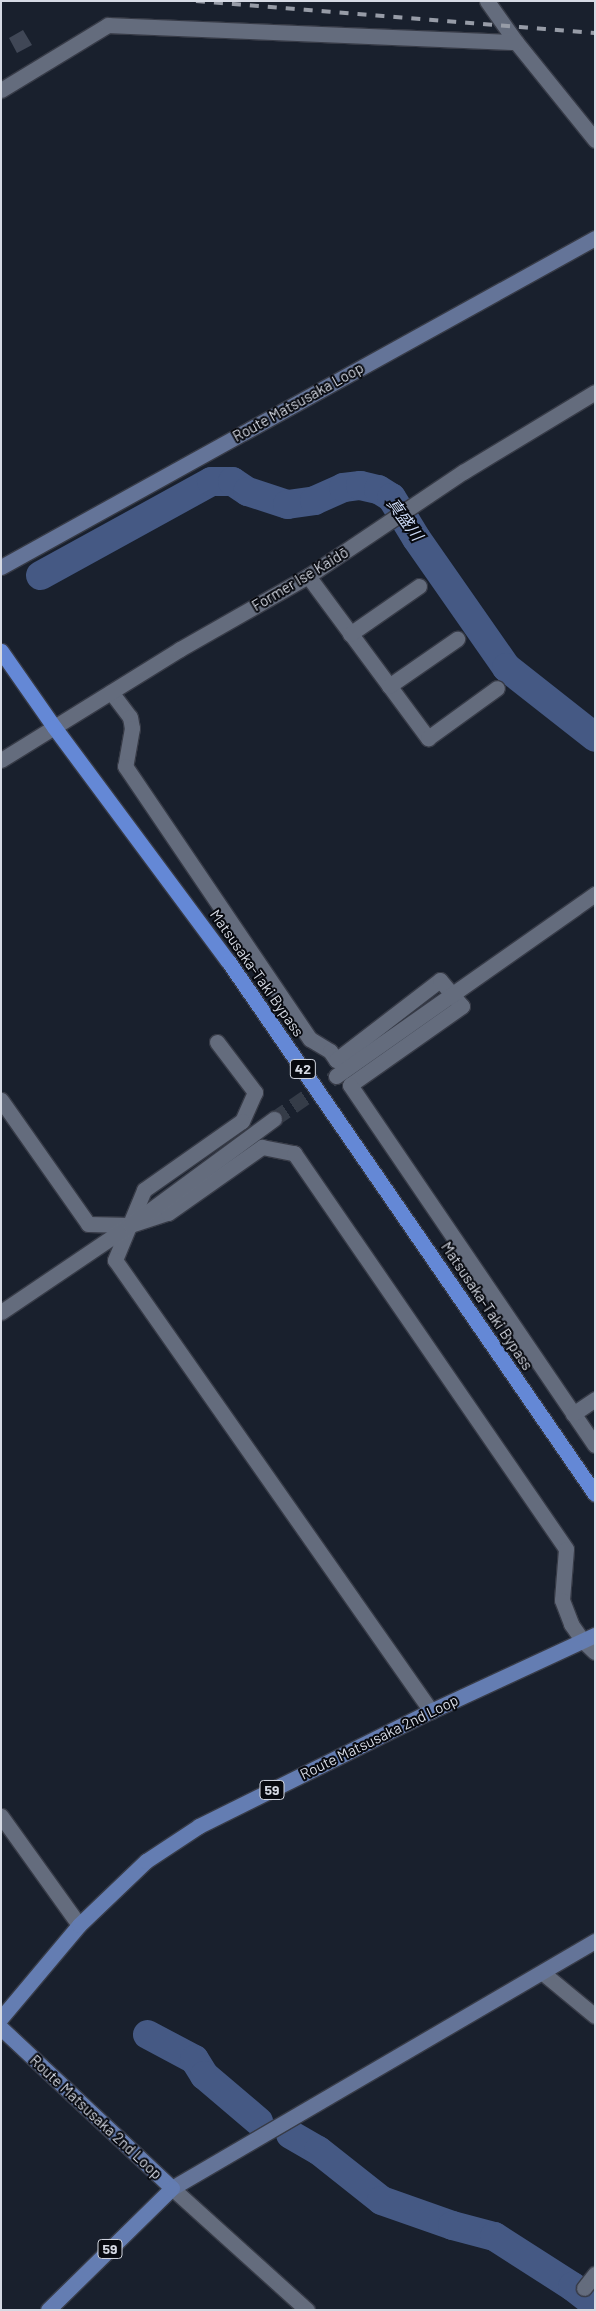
<!DOCTYPE html>
<html>
<head>
<meta charset="utf-8">
<style>
  body { margin:0 }
  #map { position:relative; width:596px; height:2311px; overflow:hidden; background:#19202d; font-family:Barlow,"Noto Sans JP",sans-serif }
  div>[style] { position:absolute }
  [style*='--x'] { left:calc(var(--x)*1px); top:calc(var(--y)*1px); width:calc(var(--w)*1px); rotate:calc(var(--a)*1deg) }
  .river>* { height:29px; margin:-14.5px; padding:0 14.5px; transform-origin:14.5px; border-radius:14.5px; background:#455984 }
  .building>* { inset:0; background:#404756 }
  .street-tunnel>* { height:15px; margin-top:-7.5px; transform-origin:0; background:repeating-linear-gradient(90deg,#353c48 0 15px,transparent 0 23px) }
  .roads { filter:drop-shadow(1px 0 #373b47) drop-shadow(-1px 0 #373b47) drop-shadow(0 1px #373b47) drop-shadow(0 -1px #373b47) }
  .street>* { height:15px; margin:-7.5px; padding:0 7.5px; transform-origin:7.5px; border-radius:7.5px; background:#646c7d }
  .secondary>* { height:15px; margin:-7.5px; padding:0 7.5px; transform-origin:7.5px; border-radius:7.5px; background:#647498 }
  .primary>* { height:15px; margin:-7.5px; padding:0 7.5px; transform-origin:7.5px; border-radius:7.5px; background:#647db2 }
  .highway>* { height:15px; margin:-7.5px; padding:0 7.5px; transform-origin:7.5px; border-radius:7.5px; background:#6488d6 }
  .rail>* { height:4px; margin-top:-2px; transform-origin:0; background:repeating-linear-gradient(90deg,#979ca7 0 9px,transparent 0 18px) }
  span { translate:-50% -50%; white-space:nowrap; text-align:center; line-height:1.15; -webkit-text-stroke:4px #07090f; paint-order:stroke }
  .shield-label span { padding:1px 4px; background:#07090f; border:1px solid; border-radius:4px; -webkit-text-stroke-width:0 }
  .shield-label { font-size:14px; color:#d6dae4; font-weight:700 }
  .street-label { font-size:15px; color:#d6dae4 }
  .water-label { font-size:16px; color:#ccdaf6; font-style:italic }
  .frame { position:absolute; inset:0; border:2px solid #d6dae4; pointer-events:none }
</style>
</head>
<body>
<div id="map">
  <div class="river">
    <i style="--x:40;--y:575;--w:195;--a:-28.8"></i>
    <i style="--x:211;--y:481;--w:21;--a:0"></i>
    <i style="--x:232;--y:481;--w:18;--a:34"></i>
    <i style="--x:247;--y:491;--w:42;--a:18"></i>
    <i style="--x:287;--y:504;--w:27;--a:-8"></i>
    <i style="--x:314;--y:500;--w:32;--a:-24"></i>
    <i style="--x:343;--y:487;--w:17;--a:-7"></i>
    <i style="--x:360;--y:485;--w:18;--a:13"></i>
    <i style="--x:378;--y:489;--w:15;--a:32"></i>
    <i style="--x:391;--y:497;--w:48;--a:58.6"></i>
    <i style="--x:416;--y:538;--w:157;--a:55.1"></i>
    <i style="--x:506;--y:667;--w:113;--a:38.2"></i>
    <i style="--x:147;--y:2034;--w:53;--a:28"></i>
    <i style="--x:194;--y:2059;--w:19;--a:58"></i>
    <i style="--x:204;--y:2075;--w:71;--a:40.4"></i>
    <i style="--x:290;--y:2134;--w:32;--a:30"></i>
    <i style="--x:318;--y:2150;--w:80;--a:38.4"></i>
    <i style="--x:381;--y:2200;--w:75;--a:19.4"></i>
    <i style="--x:452;--y:2225;--w:43;--a:14.7"></i>
    <i style="--x:494;--y:2236;--w:93;--a:32.7"></i>
    <i style="--x:572;--y:2286;--w:29;--a:38"></i>
  </div>
  <div class="building">
    <i style="clip-path:polygon(23px 30px,32px 45px,17px 53px,9px 38px)"></i>
  </div>
  <div class="street-tunnel">
    <i style="--x:274;--y:1119;--w:75;--a:-34.7"></i>
  </div>
  <div class="roads">
    <div class="street">
      <i style="--x:487;--y:1;--w:50;--a:54.7"></i>
      <i style="--x:516;--y:42;--w:126;--a:51.1"></i>
      <i style="--x:1;--y:90;--w:125;--a:-31.3"></i>
      <i style="--x:108;--y:25;--w:408;--a:2.4"></i>
      <i style="--x:308;--y:576;--w:202;--a:53.5"></i>
      <i style="--x:428;--y:738;--w:85;--a:-35.9"></i>
      <i style="--x:350;--y:634;--w:84;--a:-34.8"></i>
      <i style="--x:389;--y:686;--w:83;--a:-34.7"></i>
      <i style="--x:111;--y:692;--w:31;--a:53"></i>
      <i style="--x:130;--y:717;--w:11;--a:80"></i>
      <i style="--x:132;--y:728;--w:39;--a:100"></i>
      <i style="--x:125;--y:766;--w:330;--a:55.9"></i>
      <i style="--x:310;--y:1039;--w:23;--a:31"></i>
      <i style="--x:330;--y:1051;--w:11;--a:56"></i>
      <i style="--x:336;--y:1060;--w:131;--a:-37.6"></i>
      <i style="--x:440;--y:980;--w:34;--a:50"></i>
      <i style="--x:462;--y:1006;--w:137;--a:144.8"></i>
      <i style="--x:350;--y:1085;--w:435;--a:55.8"></i>
      <i style="--x:1;--y:760;--w:211;--a:-31.8"></i>
      <i style="--x:180;--y:649;--w:147;--a:-29.7"></i>
      <i style="--x:308;--y:576;--w:187;--a:-33.9"></i>
      <i style="--x:463;--y:472;--w:154;--a:-31.2"></i>
      <i style="--x:217;--y:1042;--w:63;--a:52.8"></i>
      <i style="--x:255;--y:1092;--w:32;--a:114"></i>
      <i style="--x:242;--y:1121;--w:120;--a:144.9"></i>
      <i style="--x:144;--y:1190;--w:76;--a:112.5"></i>
      <i style="--x:115;--y:1260;--w:551;--a:54.98"></i>
      <i style="--x:336;--y:1076;--w:317;--a:-35.1"></i>
      <i style="--x:1;--y:1100;--w:151;--a:54.9"></i>
      <i style="--x:88;--y:1224;--w:42;--a:1.4"></i>
      <i style="--x:130;--y:1225;--w:40;--a:-18"></i>
      <i style="--x:168;--y:1213;--w:115;--a:-35.1"></i>
      <i style="--x:262;--y:1147;--w:33;--a:11"></i>
      <i style="--x:294;--y:1153;--w:480;--a:55.5"></i>
      <i style="--x:566;--y:1549;--w:51;--a:94.5"></i>
      <i style="--x:562;--y:1600;--w:26;--a:69"></i>
      <i style="--x:571;--y:1624;--w:21;--a:55"></i>
      <i style="--x:583;--y:1641;--w:16;--a:43"></i>
      <i style="--x:1;--y:1312;--w:156;--a:-34"></i>
      <i style="--x:130;--y:1225;--w:179;--a:-36.4"></i>
      <i style="--x:573;--y:1414;--w:27;--a:-34"></i>
      <i style="--x:1;--y:1816;--w:134;--a:54.4"></i>
      <i style="--x:543;--y:1973;--w:67;--a:39.6"></i>
      <i style="--x:172;--y:2188;--w:182;--a:42.1"></i>
      <i style="--x:584;--y:2288;--w:18;--a:-52"></i>
    </div>
    <div class="secondary">
      <i style="--x:1;--y:567;--w:679;--a:-28.98"></i>
      <i style="--x:172;--y:2188;--w:490;--a:-30.3"></i>
    </div>
    <div class="primary">
      <i style="--x:1;--y:2018;--w:121;--a:-50"></i>
      <i style="--x:79;--y:1925;--w:93;--a:-43.7"></i>
      <i style="--x:146;--y:1861;--w:64;--a:-33.4"></i>
      <i style="--x:199;--y:1826;--w:259;--a:-26.4"></i>
      <i style="--x:431;--y:1711;--w:181;--a:-24.9"></i>
      <i style="--x:1;--y:2028;--w:234;--a:43.1"></i>
      <i style="--x:172;--y:2188;--w:174;--a:135.5"></i>
    </div>
    <div class="highway">
      <i style="--x:1;--y:651;--w:93;--a:55.1"></i>
      <i style="--x:54;--y:727;--w:292;--a:53.4"></i>
      <i style="--x:228;--y:961;--w:647;--a:55.45"></i>
    </div>
  </div>
  <div class="rail">
    <i style="--x:196;--y:1;--w:400;--a:4.6"></i>
  </div>
  <div class="shield-label">
    <span style="left:303px;top:1069px">42</span>
    <span style="left:272px;top:1790px">59</span>
    <span style="left:110px;top:2249px">59</span>
  </div>
  <div class="street-label">
    <span style="left:298px;top:402px;rotate:-29deg">Route Matsusaka Loop</span>
    <span style="left:300px;top:579px;rotate:-31deg">Former Ise Kaidō</span>
    <span style="left:257px;top:973px;rotate:55deg">Matsusaka-Taki Bypass</span>
    <span style="left:487px;top:1306px;rotate:56deg">Matsusaka-Taki Bypass</span>
    <span style="left:379px;top:1737px;rotate:-26deg">Route Matsusaka 2nd Loop</span>
    <span style="left:96px;top:2117px;rotate:43deg">Route Matsusaka 2nd Loop</span>
  </div>
  <div class="water-label">
    <span style="left:405px;top:519px;rotate:54deg">真盛川</span>
  </div>
  <div class="frame"></div>
</div>
</body>
</html>
